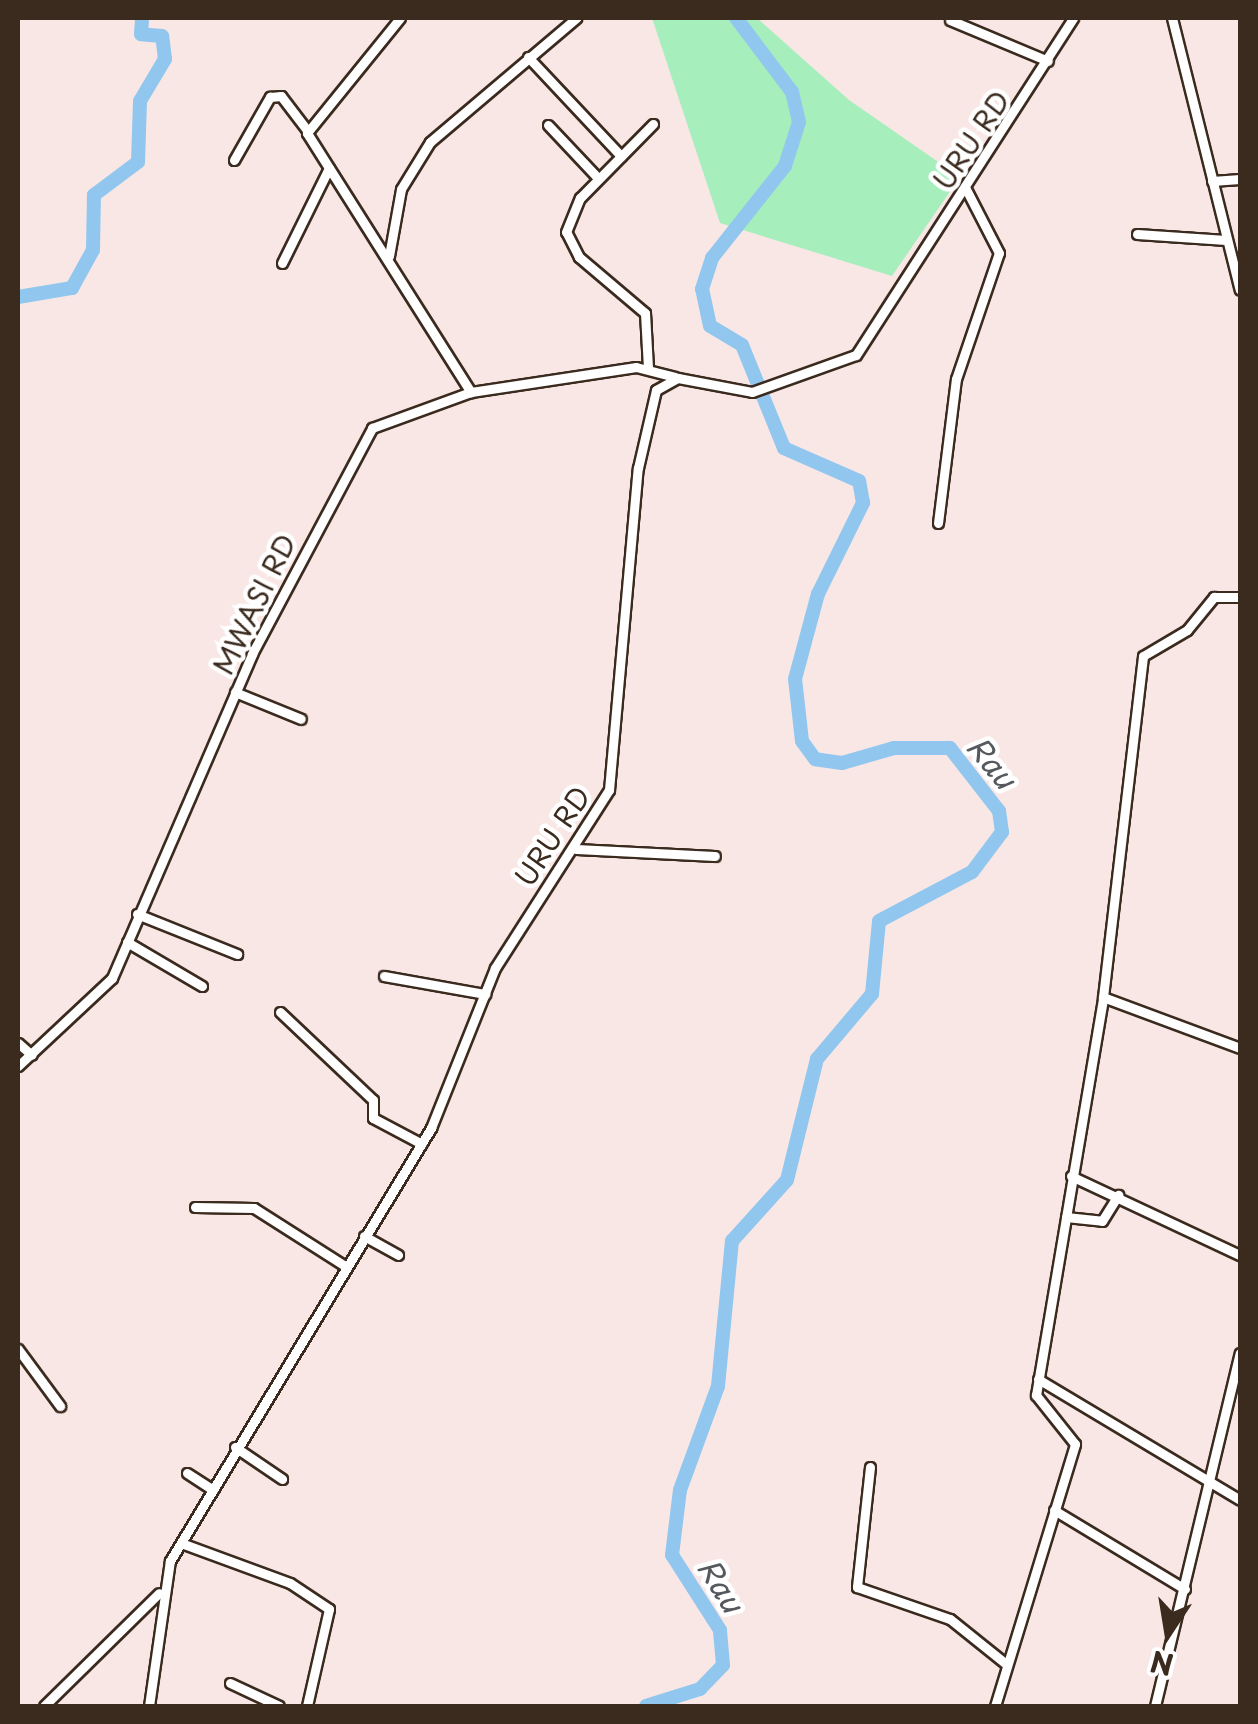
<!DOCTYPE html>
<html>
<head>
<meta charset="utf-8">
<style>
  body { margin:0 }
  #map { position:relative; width:1258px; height:1724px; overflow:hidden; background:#f8e7e5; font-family:"Playpen Sans",sans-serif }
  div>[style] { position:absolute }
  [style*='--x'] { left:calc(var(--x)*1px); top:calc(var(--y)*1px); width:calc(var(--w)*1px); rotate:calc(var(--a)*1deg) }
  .green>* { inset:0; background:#a6efbd }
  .river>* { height:14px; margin:-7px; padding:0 7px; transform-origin:7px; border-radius:7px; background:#91c7ef }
  .roads { filter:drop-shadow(2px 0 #3b2a1e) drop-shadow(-2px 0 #3b2a1e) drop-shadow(0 2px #3b2a1e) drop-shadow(0 -2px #3b2a1e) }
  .minor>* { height:9px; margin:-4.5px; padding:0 4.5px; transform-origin:4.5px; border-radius:4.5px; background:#fff }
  span { translate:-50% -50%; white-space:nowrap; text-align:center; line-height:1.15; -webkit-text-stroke:9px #fff; paint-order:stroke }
  .street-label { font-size:28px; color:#3b2a1e }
  .water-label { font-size:30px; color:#55595d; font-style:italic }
  .frame { position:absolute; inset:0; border:20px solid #3b2a1e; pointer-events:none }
  .north { position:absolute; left:1118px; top:1584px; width:100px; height:100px; -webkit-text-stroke:8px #fff; paint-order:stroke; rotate:192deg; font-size:28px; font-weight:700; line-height:40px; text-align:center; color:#3b2a1e }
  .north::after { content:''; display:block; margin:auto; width:35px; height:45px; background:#3b2a1e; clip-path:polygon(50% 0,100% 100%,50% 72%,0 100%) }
</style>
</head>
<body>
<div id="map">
  <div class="green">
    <i style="clip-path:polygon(652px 18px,757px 18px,849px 100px,960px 177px,892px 276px,720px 223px)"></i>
  </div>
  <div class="river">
    <i style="--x:18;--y:297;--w:55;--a:-9.5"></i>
    <i style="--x:72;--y:288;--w:43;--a:-61.1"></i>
    <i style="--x:93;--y:250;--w:55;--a:-89"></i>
    <i style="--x:94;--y:195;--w:55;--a:-36.9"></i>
    <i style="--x:138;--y:162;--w:61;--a:-88.1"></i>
    <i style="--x:140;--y:101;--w:49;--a:-59.2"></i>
    <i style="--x:165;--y:59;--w:23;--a:-97"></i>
    <i style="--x:162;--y:36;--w:21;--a:-175"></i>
    <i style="--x:141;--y:34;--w:16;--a:-86"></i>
    <i style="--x:646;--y:1706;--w:57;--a:-17.5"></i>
    <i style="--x:700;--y:1689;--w:33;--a:-46"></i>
    <i style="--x:723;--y:1665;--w:35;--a:-95"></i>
    <i style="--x:720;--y:1630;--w:89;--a:-122.6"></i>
    <i style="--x:672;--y:1555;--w:65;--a:-83"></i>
    <i style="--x:680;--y:1490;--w:111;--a:-69.9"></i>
    <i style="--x:718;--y:1386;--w:146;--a:-84.5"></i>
    <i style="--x:732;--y:1241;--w:82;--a:-48"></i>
    <i style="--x:787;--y:1180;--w:125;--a:-76.1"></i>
    <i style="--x:817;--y:1059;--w:85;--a:-49.8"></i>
    <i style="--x:872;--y:994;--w:73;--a:-84.5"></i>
    <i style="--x:879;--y:921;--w:105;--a:-27.8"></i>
    <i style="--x:972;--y:872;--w:50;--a:-53.1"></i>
    <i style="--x:1002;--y:832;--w:21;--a:-98"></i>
    <i style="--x:999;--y:811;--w:80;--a:-127.9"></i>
    <i style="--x:950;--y:748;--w:56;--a:180"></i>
    <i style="--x:894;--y:748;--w:54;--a:163.9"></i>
    <i style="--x:842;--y:763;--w:27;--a:-172"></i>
    <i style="--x:815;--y:759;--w:22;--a:-126"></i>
    <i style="--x:802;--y:741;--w:62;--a:-96.4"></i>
    <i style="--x:795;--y:679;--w:88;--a:-74.9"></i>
    <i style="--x:818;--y:594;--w:102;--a:-63.7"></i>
    <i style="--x:863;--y:503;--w:22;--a:-100"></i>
    <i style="--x:859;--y:481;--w:82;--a:-156.3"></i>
    <i style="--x:784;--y:448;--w:111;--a:-112.2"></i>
    <i style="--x:742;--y:345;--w:37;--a:-149"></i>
    <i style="--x:710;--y:326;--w:38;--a:-102"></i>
    <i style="--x:702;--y:289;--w:33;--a:-72"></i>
    <i style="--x:712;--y:258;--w:117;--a:-51.6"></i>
    <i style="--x:785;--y:166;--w:46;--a:-72.3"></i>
    <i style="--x:799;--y:122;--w:31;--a:-103"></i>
    <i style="--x:792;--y:92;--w:93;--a:-127.1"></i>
  </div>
  <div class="roads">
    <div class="minor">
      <i style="--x:400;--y:18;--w:148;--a:129"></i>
      <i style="--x:307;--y:133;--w:307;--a:57.7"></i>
      <i style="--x:1172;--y:18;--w:280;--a:76"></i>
      <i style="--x:950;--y:20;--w:106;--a:22.7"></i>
      <i style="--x:528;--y:57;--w:136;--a:46.8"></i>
      <i style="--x:548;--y:125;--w:73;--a:46.7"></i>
      <i style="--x:234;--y:160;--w:73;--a:-60.3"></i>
      <i style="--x:270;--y:97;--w:11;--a:-5"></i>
      <i style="--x:281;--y:96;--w:43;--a:52.6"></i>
      <i style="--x:1212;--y:181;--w:28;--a:-4"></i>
      <i style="--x:1137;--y:234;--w:89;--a:3.9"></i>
      <i style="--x:389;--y:256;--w:68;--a:-79.8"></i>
      <i style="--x:401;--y:189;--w:55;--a:-58.3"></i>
      <i style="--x:430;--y:142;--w:192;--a:-40.3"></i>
      <i style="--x:282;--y:263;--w:106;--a:-63.7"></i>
      <i style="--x:648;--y:368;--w:55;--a:-93.1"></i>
      <i style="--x:645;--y:313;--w:87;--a:-139.7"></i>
      <i style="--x:579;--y:257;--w:28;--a:-117"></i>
      <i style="--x:566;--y:232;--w:37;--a:-68"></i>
      <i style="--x:580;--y:198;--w:104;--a:-45.4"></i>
      <i style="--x:938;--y:523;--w:145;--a:-82.9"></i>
      <i style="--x:956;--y:379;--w:133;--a:-71.2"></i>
      <i style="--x:999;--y:253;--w:74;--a:-117.3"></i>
      <i style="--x:235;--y:692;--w:71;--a:22.2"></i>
      <i style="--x:576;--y:849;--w:139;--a:2.9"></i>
      <i style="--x:137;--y:914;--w:108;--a:21.8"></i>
      <i style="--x:127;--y:942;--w:87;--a:30.4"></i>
      <i style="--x:384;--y:976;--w:103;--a:10.1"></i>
      <i style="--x:1103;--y:997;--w:146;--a:20.4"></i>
      <i style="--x:280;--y:1012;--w:128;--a:43.4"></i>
      <i style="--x:373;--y:1100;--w:18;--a:90"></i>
      <i style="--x:373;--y:1118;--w:55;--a:28"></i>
      <i style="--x:18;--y:1043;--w:18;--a:41"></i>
      <i style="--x:18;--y:1066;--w:129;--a:-43.1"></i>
      <i style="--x:112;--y:978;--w:353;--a:-66.6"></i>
      <i style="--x:252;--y:654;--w:256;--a:-62"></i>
      <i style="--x:372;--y:428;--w:105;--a:-20"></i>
      <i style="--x:471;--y:392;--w:167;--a:-8.6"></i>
      <i style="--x:636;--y:367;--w:40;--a:14.4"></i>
      <i style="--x:1071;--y:1176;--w:187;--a:25.1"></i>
      <i style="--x:195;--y:1207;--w:59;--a:1"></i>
      <i style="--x:254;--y:1208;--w:108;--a:32.5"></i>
      <i style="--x:1066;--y:1217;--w:36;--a:6"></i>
      <i style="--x:1102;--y:1221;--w:31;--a:-58"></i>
      <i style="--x:364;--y:1236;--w:39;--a:29"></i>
      <i style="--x:18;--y:1349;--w:71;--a:53.6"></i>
      <i style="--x:1038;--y:1379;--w:235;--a:30.9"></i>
      <i style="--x:235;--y:1447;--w:57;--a:34.2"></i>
      <i style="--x:870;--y:1467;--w:121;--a:96.2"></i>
      <i style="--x:857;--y:1587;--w:98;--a:19"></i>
      <i style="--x:950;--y:1619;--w:72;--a:38.8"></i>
      <i style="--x:187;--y:1473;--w:31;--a:33"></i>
      <i style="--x:1054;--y:1510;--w:153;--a:31.1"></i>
      <i style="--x:181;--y:1543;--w:116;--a:20.2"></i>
      <i style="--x:290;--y:1583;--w:47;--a:33.7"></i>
      <i style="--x:329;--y:1609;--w:99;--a:102.8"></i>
      <i style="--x:230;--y:1683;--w:54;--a:25.1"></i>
      <i style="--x:44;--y:1706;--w:161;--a:-44.5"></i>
      <i style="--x:149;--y:1706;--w:147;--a:-81.8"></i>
      <i style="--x:170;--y:1561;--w:506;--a:-58.92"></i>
      <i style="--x:431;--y:1128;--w:172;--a:-68.2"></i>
      <i style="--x:495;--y:968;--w:211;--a:-57.4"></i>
      <i style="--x:609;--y:790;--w:323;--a:-84.9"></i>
      <i style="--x:638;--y:468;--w:80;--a:-77"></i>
      <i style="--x:656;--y:390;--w:25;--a:-29"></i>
      <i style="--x:678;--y:378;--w:75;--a:10.7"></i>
      <i style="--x:752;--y:392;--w:110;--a:-19.6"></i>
      <i style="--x:856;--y:355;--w:401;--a:-57.2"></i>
      <i style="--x:995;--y:1706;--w:274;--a:-73"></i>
      <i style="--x:1075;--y:1444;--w:63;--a:-128.5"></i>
      <i style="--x:1036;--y:1395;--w:404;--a:-80.4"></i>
      <i style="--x:1103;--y:997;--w:343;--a:-83.3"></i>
      <i style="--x:1143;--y:656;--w:51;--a:-30.6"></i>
      <i style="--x:1187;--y:630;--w:43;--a:-50.7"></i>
      <i style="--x:1214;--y:597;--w:26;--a:0"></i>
      <i style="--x:1155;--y:1706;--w:363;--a:-76.5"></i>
    </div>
  </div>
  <div class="street-label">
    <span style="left:971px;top:140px;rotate:-56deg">URU RD</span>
    <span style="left:254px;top:604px;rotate:-64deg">MWASI RD</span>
    <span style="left:552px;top:836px;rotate:-57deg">URU RD</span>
  </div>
  <div class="water-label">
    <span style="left:992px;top:762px;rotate:50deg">Rau</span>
    <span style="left:721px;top:1585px;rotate:58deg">Rau</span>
  </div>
  <div class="frame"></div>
  <div class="north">N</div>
</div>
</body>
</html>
